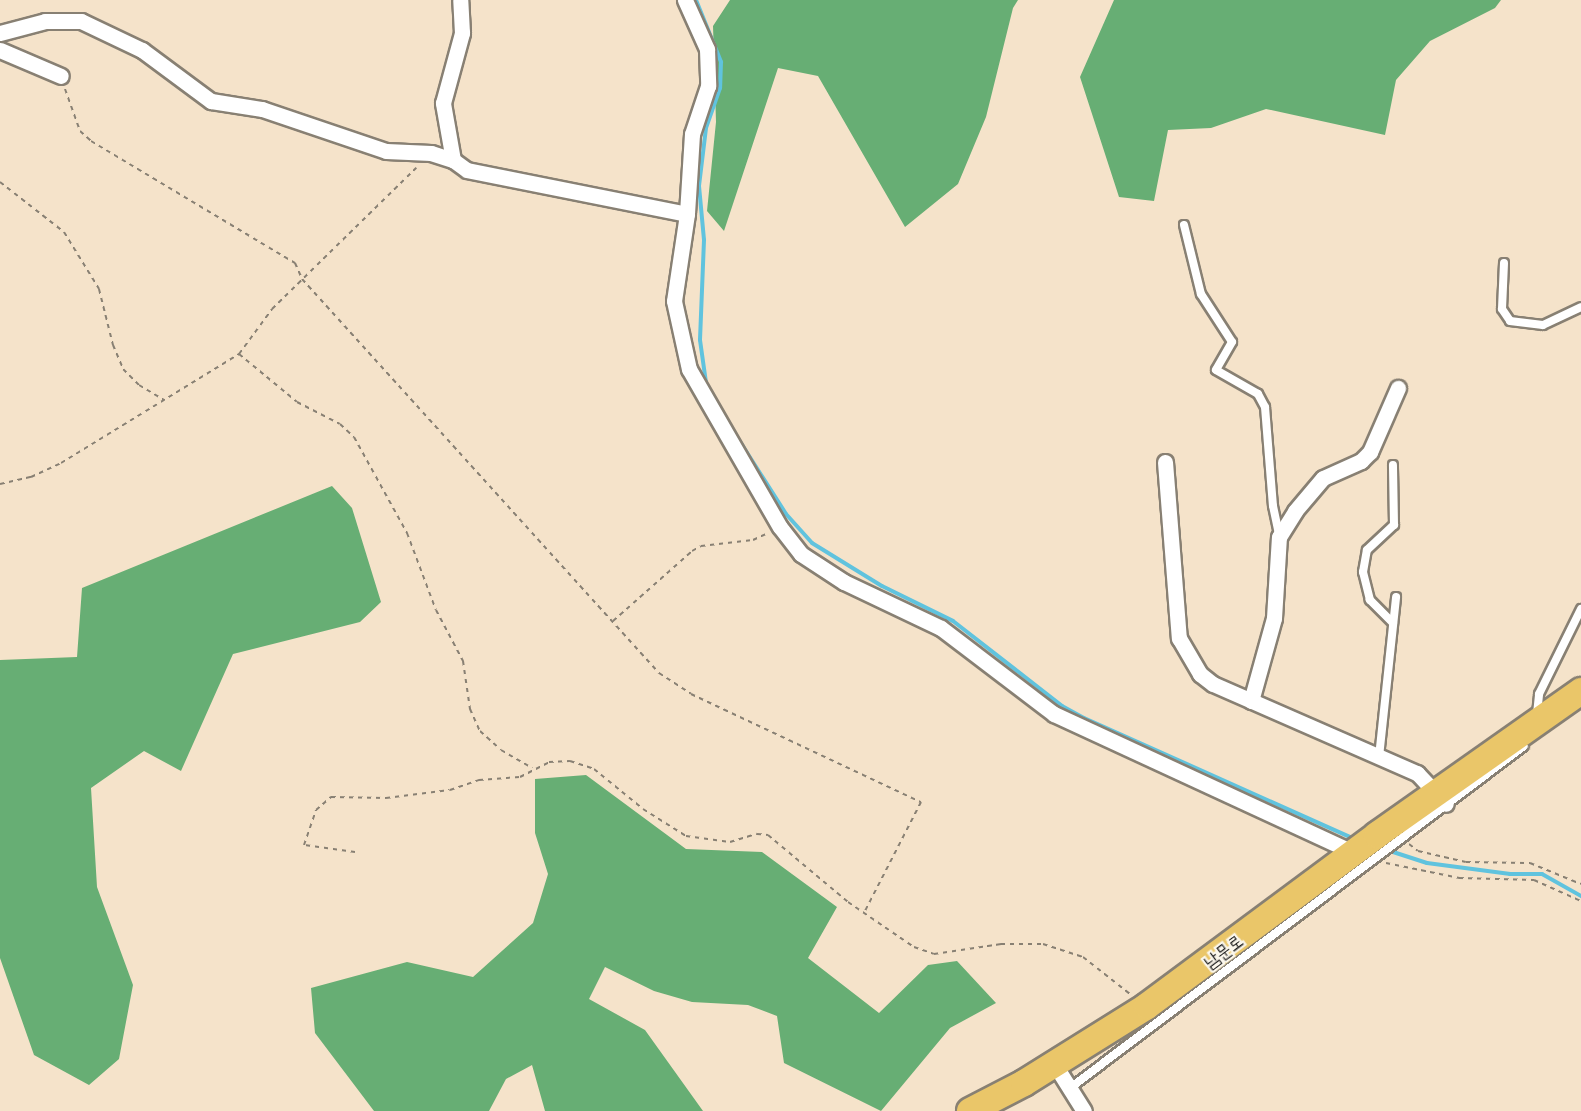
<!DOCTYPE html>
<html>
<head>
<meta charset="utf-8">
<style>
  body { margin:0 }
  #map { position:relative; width:1581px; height:1111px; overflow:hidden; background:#f5e3ca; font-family:Mali,"Poor Story",sans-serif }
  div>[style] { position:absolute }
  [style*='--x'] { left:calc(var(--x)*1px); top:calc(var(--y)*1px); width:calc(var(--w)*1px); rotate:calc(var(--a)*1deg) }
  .forest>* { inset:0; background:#67ae74 }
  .stream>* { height:4px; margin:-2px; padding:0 2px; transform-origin:2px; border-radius:2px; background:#60c3de }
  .path>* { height:2px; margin-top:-1px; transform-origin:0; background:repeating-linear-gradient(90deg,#888073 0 4.5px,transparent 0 9px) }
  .roads { filter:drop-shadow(2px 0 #888073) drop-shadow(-2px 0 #888073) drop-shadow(0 2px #888073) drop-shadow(0 -2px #888073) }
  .lane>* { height:8px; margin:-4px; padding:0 4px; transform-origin:4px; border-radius:4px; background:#fff }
  .street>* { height:15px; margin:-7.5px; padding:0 7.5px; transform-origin:7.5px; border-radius:7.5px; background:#fff }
  .primary>* { height:26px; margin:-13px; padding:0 13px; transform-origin:13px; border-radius:13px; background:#eac669 }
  span { translate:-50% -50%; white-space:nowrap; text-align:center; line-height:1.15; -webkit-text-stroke:4.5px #fbf7ec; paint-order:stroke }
  .street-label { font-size:18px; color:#1c1c1c }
</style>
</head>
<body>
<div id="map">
  <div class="forest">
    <i style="clip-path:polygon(730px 0,1018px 0,1013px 8px,986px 117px,958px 184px,905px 227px,818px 76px,778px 68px,724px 231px,707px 211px,716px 122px,713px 26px)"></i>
    <i style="clip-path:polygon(1114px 0,1501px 0,1495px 8px,1430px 41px,1396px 80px,1385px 135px,1266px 109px,1211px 128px,1168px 130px,1154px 201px,1119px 197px,1080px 77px)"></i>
    <i style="clip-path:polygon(332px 486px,352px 508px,381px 602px,360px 622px,233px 654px,181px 771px,144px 751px,91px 788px,97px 887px,133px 985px,119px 1059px,89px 1085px,34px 1055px,0 958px,0 660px,77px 657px,82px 588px)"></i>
    <i style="clip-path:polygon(586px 775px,686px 849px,762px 852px,837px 907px,808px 958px,879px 1013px,928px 965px,957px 961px,996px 1003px,950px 1028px,881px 1111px,784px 1063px,777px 1016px,748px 1005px,692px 1002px,654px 991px,605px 967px,589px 999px,645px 1030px,703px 1111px,545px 1111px,532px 1065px,506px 1079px,489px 1111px,374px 1111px,315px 1033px,311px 988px,407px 962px,473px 977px,533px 923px,548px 874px,535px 833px,535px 779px)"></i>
  </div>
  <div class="stream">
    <i style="--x:696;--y:0;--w:67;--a:68"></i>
    <i style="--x:721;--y:62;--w:26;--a:92"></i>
    <i style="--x:720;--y:88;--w:42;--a:109.3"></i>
    <i style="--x:706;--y:128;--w:58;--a:96.9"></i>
    <i style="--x:699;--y:186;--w:54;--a:84.7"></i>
    <i style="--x:704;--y:240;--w:100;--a:92.3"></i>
    <i style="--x:700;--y:340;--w:50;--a:82"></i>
    <i style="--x:730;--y:426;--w:104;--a:57.5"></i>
    <i style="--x:786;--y:514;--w:39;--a:48"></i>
    <i style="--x:812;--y:543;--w:82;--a:31.6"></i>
    <i style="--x:882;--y:586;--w:79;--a:26.2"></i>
    <i style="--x:953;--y:621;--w:138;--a:37.9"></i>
    <i style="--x:1062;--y:706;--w:25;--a:29"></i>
    <i style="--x:1084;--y:718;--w:296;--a:24.1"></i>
    <i style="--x:1387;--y:850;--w:42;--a:18"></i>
    <i style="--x:1427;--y:863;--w:84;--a:7.5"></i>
    <i style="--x:1510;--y:874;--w:32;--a:0"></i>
    <i style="--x:1542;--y:874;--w:45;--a:29.4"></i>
  </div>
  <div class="path">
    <i style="--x:65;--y:89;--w:45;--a:70.3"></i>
    <i style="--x:80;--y:131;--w:15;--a:42"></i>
    <i style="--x:91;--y:141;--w:238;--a:30.9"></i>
    <i style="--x:295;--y:263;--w:17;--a:66"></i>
    <i style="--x:302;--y:279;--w:532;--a:47.82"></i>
    <i style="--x:659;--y:673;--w:38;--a:33"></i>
    <i style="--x:691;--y:694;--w:254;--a:25.2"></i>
    <i style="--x:921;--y:802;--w:123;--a:117.2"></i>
    <i style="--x:0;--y:182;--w:81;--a:38"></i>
    <i style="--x:64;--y:232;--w:67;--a:58.4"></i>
    <i style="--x:99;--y:289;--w:58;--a:76"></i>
    <i style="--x:113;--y:345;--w:26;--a:67"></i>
    <i style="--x:123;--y:369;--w:23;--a:45"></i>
    <i style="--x:139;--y:385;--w:29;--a:31"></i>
    <i style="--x:239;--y:354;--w:75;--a:39.6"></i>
    <i style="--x:297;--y:402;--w:48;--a:27.1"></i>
    <i style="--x:340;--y:424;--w:19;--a:43"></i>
    <i style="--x:354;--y:437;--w:110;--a:61.1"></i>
    <i style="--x:407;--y:533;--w:82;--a:69.4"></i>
    <i style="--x:436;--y:610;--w:58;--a:62.1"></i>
    <i style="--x:463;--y:661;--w:49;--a:81.7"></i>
    <i style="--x:470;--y:709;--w:24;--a:66"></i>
    <i style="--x:480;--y:731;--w:28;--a:42"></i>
    <i style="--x:501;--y:750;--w:36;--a:30"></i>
    <i style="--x:0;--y:484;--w:32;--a:-13"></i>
    <i style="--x:31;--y:477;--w:33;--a:-25"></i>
    <i style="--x:61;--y:463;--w:209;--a:-31.5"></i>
    <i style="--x:239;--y:354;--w:56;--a:-53.7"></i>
    <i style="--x:272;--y:309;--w:202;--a:-44.4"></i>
    <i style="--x:613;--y:621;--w:106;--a:-41.5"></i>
    <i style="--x:692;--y:551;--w:10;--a:-29"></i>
    <i style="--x:701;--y:546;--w:52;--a:-6.6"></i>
    <i style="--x:753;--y:540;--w:14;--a:-25"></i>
    <i style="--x:1409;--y:844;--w:11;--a:38"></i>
    <i style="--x:1418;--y:851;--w:49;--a:12.9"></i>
    <i style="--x:1466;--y:862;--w:64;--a:0.9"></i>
    <i style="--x:1530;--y:863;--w:55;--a:22.4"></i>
    <i style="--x:355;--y:852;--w:51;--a:-172.2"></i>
    <i style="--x:304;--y:845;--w:37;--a:-71"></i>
    <i style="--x:316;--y:810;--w:20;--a:-41"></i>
    <i style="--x:331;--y:797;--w:55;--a:1"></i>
    <i style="--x:386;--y:798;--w:64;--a:-7.1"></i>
    <i style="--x:450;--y:790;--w:31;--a:-19"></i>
    <i style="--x:479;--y:780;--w:41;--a:-4.2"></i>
    <i style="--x:520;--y:777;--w:33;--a:-27"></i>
    <i style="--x:549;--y:762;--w:21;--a:-3"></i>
    <i style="--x:570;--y:761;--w:25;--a:18"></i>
    <i style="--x:594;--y:769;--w:63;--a:39.2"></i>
    <i style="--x:643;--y:809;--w:51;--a:32.1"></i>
    <i style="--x:686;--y:836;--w:44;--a:7.8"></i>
    <i style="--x:730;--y:842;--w:28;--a:-17"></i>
    <i style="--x:757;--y:834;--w:11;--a:5"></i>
    <i style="--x:768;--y:835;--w:104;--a:39.9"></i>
    <i style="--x:848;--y:902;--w:80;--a:34.3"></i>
    <i style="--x:914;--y:947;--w:21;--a:19"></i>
    <i style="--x:934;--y:954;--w:68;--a:-8.5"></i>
    <i style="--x:1001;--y:944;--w:42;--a:0"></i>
    <i style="--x:1043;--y:944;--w:42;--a:18"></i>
    <i style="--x:1083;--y:957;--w:60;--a:38.2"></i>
    <i style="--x:1386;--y:863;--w:75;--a:11.6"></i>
    <i style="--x:1459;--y:878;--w:75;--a:1.5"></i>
    <i style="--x:1534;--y:880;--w:51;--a:24.1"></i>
  </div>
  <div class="roads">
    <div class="lane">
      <i style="--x:1184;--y:225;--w:71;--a:76.2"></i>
      <i style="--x:1201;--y:294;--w:57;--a:57.1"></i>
      <i style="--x:1232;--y:342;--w:32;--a:120"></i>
      <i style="--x:1216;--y:370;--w:48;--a:29.7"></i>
      <i style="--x:1258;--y:394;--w:15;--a:62"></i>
      <i style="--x:1265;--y:407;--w:99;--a:85.4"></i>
      <i style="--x:1273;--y:506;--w:30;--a:78"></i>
      <i style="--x:1504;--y:263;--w:46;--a:92.5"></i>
      <i style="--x:1502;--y:309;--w:14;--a:56"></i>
      <i style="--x:1510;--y:321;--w:33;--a:7"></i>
      <i style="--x:1543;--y:325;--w:42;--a:-25.3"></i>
      <i style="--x:1393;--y:623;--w:33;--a:-135"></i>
      <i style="--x:1370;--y:600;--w:29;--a:-104"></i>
      <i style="--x:1363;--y:572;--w:22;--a:-80"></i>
      <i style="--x:1367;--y:550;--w:37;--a:-43"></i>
      <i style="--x:1394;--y:525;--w:60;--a:-91"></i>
      <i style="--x:1537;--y:714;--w:20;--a:-84"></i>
      <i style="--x:1539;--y:694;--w:95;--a:-63.7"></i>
      <i style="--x:1379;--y:757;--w:161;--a:-83.9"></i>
      <i style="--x:1070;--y:1088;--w:568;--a:-36.99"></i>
    </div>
    <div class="street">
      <i style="--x:685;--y:0;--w:54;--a:65.8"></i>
      <i style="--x:707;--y:49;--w:37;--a:88"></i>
      <i style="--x:708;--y:86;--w:51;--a:108.4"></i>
      <i style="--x:692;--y:134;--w:80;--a:93.6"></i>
      <i style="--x:0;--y:33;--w:47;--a:-14.9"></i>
      <i style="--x:45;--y:21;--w:36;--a:0"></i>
      <i style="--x:81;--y:21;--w:68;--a:25.4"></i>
      <i style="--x:142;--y:50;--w:86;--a:36.5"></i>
      <i style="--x:211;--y:101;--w:52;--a:8.9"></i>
      <i style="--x:262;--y:109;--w:131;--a:18.7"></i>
      <i style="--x:386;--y:151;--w:45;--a:2.5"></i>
      <i style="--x:431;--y:153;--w:23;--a:18"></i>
      <i style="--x:453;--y:160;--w:17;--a:36"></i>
      <i style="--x:467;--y:170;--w:224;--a:11.3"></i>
      <i style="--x:687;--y:214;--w:88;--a:98.5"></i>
      <i style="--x:674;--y:301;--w:70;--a:77.6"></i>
      <i style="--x:689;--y:369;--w:182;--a:60.1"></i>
      <i style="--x:780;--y:527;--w:34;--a:52"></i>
      <i style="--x:801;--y:554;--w:51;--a:33.1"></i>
      <i style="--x:844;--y:582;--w:107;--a:25.4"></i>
      <i style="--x:941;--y:628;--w:142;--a:37.3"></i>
      <i style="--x:1054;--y:714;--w:334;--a:24.8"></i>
      <i style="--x:0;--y:50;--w:66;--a:23.1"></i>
      <i style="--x:453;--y:160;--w:58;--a:-100"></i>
      <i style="--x:443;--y:103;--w:73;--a:-74.8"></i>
      <i style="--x:462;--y:33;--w:33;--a:-93"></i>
      <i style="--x:1165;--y:462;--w:177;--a:85.5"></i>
      <i style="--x:1179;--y:638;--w:42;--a:59.7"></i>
      <i style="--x:1200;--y:674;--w:16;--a:38"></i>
      <i style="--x:1213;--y:684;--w:223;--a:23.6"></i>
      <i style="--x:1417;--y:773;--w:42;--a:46.9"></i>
      <i style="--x:1251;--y:701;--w:86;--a:-74.5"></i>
      <i style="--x:1274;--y:618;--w:81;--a:-86.5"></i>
      <i style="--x:1279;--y:537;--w:31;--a:-58"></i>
      <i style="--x:1295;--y:511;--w:43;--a:-49.7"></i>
      <i style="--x:1323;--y:478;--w:42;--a:-24.1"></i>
      <i style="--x:1361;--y:461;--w:13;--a:-45"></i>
      <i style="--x:1370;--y:452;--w:70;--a:-66.4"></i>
      <i style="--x:1055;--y:1065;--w:54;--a:57.8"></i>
    </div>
    <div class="primary">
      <i style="--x:970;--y:1111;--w:61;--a:-27.4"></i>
      <i style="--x:1024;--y:1083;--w:145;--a:-32"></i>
      <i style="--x:1147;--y:1006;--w:287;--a:-36.6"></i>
      <i style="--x:1377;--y:835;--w:250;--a:-35.2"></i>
    </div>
  </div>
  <div class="street-label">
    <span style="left:1223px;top:951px;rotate:-37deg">남문로</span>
  </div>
</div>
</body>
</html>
